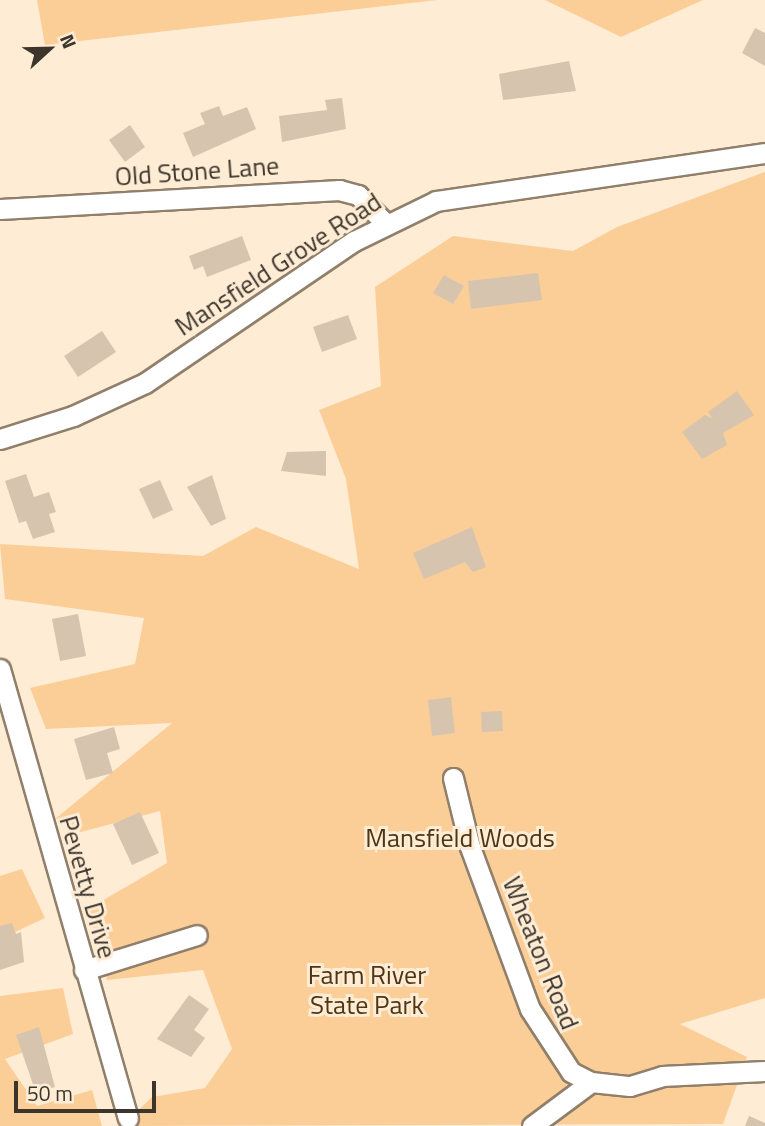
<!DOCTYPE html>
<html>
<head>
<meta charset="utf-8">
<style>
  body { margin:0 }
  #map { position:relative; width:765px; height:1126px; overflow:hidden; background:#ffecd5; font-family:"Titillium Web",sans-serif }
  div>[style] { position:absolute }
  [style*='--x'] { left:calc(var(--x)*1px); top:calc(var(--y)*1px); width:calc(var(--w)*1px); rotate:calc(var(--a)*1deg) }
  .green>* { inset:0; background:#fbce98 }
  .building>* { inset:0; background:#d7c4ae }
  .roads { filter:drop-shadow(2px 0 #907f6a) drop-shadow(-2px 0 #907f6a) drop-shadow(0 2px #907f6a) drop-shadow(0 -2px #907f6a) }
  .minor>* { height:19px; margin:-9.5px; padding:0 9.5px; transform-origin:9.5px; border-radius:9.5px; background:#fff }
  span { translate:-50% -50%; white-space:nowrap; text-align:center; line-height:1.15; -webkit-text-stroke:6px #ffecd5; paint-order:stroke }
  .street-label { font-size:26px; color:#3c352c }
  .park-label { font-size:26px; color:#4e3514 }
  .north { position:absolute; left:14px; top:14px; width:70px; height:70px; -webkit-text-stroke:5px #ffecd5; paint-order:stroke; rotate:68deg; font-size:19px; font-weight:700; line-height:28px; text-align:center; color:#3c352c }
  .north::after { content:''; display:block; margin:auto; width:24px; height:32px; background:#3c352c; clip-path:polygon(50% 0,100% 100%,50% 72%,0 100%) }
  .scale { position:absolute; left:14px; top:1081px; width:142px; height:32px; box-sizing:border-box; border:4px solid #3c352c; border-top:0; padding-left:9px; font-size:21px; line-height:24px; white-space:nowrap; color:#3c352c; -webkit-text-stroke:5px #ffecd5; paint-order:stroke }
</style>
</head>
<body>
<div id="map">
  <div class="green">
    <i style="clip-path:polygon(37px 0,437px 0,45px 45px)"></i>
    <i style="clip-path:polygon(545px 0,703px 0,621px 37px)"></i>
    <i style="clip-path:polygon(765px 172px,765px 998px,680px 1024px,747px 1057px,723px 1124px,122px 1126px,152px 1097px,205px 1088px,232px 1049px,203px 970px,107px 980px,88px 909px,167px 863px,160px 811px,81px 832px,55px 819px,172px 723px,46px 729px,30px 688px,135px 664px,144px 618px,5px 599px,0 544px,203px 556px,256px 527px,359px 569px,346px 479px,319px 410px,381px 386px,375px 287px,453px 236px,573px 251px,617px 227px)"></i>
    <i style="clip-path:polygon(22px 869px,45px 918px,0 939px,0 876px)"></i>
    <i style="clip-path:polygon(63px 988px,73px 1034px,5px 1059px,37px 1106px,92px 1090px,102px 1126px,0 1126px,0 996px)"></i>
  </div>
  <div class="building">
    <i style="clip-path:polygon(755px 28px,765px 33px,765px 66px,742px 53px)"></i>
    <i style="clip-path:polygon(569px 61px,576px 91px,503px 100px,499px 74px)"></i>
    <i style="clip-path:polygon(342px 98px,346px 129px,282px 142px,279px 116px,327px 110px,325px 100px)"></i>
    <i style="clip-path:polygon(219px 106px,223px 116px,247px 107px,256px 129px,193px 157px,183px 133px,205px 124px,200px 113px)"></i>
    <i style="clip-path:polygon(130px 125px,145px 147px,125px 162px,109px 140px)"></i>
    <i style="clip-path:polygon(242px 236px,251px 260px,207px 277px,203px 266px,194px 270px,189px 256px)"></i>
    <i style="clip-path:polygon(538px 273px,542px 300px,471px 309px,468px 281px)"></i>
    <i style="clip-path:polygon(444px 275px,464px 286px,453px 304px,433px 293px)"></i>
    <i style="clip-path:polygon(348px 315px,357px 339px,322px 352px,313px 327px)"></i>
    <i style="clip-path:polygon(102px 331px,116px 352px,78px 377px,64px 356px)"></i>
    <i style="clip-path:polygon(737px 391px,754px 415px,723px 433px,727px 445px,702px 459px,682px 432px,705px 415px,713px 419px,708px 412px)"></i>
    <i style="clip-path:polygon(326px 451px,326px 476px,281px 471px,287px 452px)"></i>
    <i style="clip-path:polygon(26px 474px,34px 497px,49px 492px,56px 512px,49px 514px,55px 532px,33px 539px,26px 521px,19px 523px,5px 481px)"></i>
    <i style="clip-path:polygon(212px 475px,226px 519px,211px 526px,187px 487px)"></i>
    <i style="clip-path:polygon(160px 480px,173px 510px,153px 519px,139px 489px)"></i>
    <i style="clip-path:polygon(472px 527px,486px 567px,473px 572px,465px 562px,424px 579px,413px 553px)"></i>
    <i style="clip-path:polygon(78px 614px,86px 656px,60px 661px,52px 619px)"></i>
    <i style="clip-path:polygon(451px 697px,455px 733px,432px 736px,428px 700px)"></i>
    <i style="clip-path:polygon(502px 711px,503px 731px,482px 732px,481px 712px)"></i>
    <i style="clip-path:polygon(114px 727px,120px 749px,107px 753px,113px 773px,86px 780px,74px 739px)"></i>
    <i style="clip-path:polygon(140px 812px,159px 853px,132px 865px,113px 824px)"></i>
    <i style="clip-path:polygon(12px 923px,16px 934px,21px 932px,24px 962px,0 970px,0 926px)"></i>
    <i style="clip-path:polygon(189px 995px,209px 1009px,194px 1030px,205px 1038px,191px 1057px,157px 1039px)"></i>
    <i style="clip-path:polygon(39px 1027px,55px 1087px,36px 1093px,16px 1035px)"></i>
    <i style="clip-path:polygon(749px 1116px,765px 1123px,765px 1126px,745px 1126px)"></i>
  </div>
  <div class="roads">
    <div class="minor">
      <i style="--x:0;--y:209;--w:340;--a:-3.2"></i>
      <i style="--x:339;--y:190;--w:20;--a:15"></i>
      <i style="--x:358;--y:195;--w:39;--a:46"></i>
      <i style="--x:0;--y:439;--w:77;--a:-17.5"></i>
      <i style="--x:73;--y:416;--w:79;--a:-24.6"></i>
      <i style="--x:145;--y:383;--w:253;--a:-34.2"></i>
      <i style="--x:354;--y:241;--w:91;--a:-26"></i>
      <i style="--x:436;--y:201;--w:332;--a:-8.3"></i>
      <i style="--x:0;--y:669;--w:467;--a:74.1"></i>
      <i style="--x:453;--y:778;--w:71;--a:76.2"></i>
      <i style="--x:470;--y:847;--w:173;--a:69.7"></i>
      <i style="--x:530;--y:1009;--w:75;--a:56.9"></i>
      <i style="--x:571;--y:1072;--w:22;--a:27"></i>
      <i style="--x:591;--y:1082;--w:39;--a:6"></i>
      <i style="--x:630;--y:1086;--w:34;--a:-17"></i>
      <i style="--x:662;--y:1076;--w:103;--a:-2.8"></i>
      <i style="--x:84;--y:970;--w:118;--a:-17.2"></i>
      <i style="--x:532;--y:1126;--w:74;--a:-36.7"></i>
    </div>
  </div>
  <div class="street-label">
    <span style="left:197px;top:171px;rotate:-4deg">Old Stone Lane</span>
    <span style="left:278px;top:264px;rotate:-33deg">Mansfield Grove Road</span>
    <span style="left:88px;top:887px;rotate:74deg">Pevetty Drive</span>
    <span style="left:541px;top:953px;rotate:68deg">Wheaton Road</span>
  </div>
  <div class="park-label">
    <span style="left:460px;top:838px">Mansfield Woods</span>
    <span style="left:367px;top:990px">Farm River<br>State Park</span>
  </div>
  <div class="north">N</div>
  <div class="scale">50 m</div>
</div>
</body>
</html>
